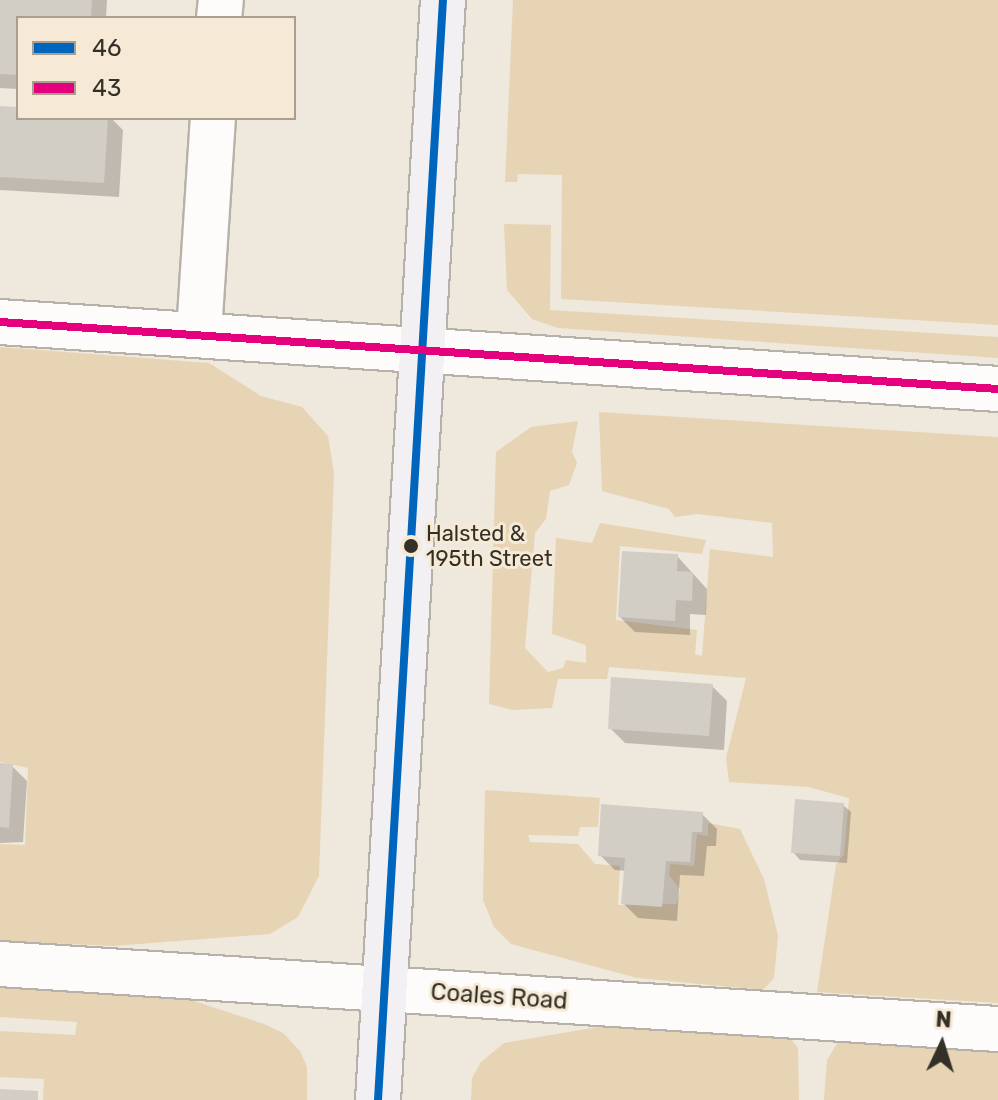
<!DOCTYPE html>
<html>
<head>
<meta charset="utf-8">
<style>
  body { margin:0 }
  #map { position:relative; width:998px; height:1100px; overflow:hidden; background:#efe8dd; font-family:Rubik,sans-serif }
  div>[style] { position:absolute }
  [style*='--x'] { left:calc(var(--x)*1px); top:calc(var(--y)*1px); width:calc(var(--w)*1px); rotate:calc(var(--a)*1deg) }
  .green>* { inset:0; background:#e7d4b5 }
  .shadow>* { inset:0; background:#0003 }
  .building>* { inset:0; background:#d3cec5 }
  .roads { filter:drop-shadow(2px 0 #b7b2a9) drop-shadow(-2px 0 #b7b2a9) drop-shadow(0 2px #b7b2a9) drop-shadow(0 -2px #b7b2a9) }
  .minor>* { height:44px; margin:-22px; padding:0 22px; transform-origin:22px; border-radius:22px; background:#fdfcfa }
  .primary>* { height:44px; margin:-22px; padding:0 22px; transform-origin:22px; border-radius:22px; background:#f3f0f3 }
  .bus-1>* { height:8px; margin:-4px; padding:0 4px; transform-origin:4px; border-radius:4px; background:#0065bd }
  .bus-2>* { height:8px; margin:-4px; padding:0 4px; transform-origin:4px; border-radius:4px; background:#e5007d }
  .dots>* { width:22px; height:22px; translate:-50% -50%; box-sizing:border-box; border:4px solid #f6ead6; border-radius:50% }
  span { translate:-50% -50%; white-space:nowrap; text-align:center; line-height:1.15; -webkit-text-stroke:6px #f6ead6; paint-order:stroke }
  .bus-label { font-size:22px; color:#342f27 }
  .left { translate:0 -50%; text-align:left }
  .street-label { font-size:24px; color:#342f27 }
  .legend { position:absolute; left:16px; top:16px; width:280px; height:104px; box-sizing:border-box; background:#f6ead6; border:2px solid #a89f90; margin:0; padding:10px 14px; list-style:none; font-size:24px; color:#342f27 }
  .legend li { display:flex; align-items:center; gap:16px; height:40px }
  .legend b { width:40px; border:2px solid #a89f90 }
  .north { position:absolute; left:902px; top:1004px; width:80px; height:80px; -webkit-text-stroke:6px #f6ead6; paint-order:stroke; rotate:4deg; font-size:22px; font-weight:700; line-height:32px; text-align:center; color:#342f27 }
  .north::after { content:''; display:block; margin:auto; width:28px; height:36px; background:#342f27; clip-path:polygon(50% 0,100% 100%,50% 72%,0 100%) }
</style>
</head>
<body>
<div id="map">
  <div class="green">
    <i style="clip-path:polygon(513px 0,998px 0,998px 325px,561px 299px,562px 175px,518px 174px,517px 182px,505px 182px)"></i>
    <i style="clip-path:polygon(504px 224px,551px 225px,550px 310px,998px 337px,998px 358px,558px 328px,532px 319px,507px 290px)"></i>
    <i style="clip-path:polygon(0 347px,209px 363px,261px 396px,302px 407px,328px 436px,334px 473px,319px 876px,298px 917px,270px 934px,113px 946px,0 941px,0 844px,25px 845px,28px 768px,0 762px)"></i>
    <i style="clip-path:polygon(599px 412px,998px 437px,998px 1003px,817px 992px,836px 865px,844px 854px,849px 798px,808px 787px,729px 782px,726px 758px,746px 678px,609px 667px,607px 679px,558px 679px,552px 708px,513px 710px,489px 704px,496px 452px,531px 427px,578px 421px,572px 452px,577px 463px,569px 485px,550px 491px,546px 519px,535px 533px,525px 648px,548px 672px,563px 668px,566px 660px,586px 663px,586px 645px,552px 634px,556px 538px,592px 543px,600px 523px,706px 540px,702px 554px,620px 546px,616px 620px,697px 630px,695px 654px,702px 656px,710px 549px,773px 557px,772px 523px,698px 514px,675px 517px,669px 509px,602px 491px)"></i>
    <i style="clip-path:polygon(485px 790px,600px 798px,598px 827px,580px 827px,578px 836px,528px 835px,530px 842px,578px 844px,595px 864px,620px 866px,618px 905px,677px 904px,680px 889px,669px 875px,670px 864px,694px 866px,697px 834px,708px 836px,708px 823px,740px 829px,764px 879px,778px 936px,774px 978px,763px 990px,637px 978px,511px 944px,494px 927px,483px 900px)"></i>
    <i style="clip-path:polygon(0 978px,182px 997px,264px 1024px,283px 1033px,300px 1051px,307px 1067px,307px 1100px,43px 1100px,44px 1079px,0 1077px,0 1031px,75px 1035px,77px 1022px,0 1017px)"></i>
    <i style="clip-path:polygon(610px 1025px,787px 1034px,798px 1048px,799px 1100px,471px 1100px,472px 1078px,481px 1062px,504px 1043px)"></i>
    <i style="clip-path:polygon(842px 1035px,998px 1044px,998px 1100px,824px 1100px,827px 1060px)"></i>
  </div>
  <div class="shadow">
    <i style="clip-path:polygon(0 0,107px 0,106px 18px,18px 18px,18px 89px,0 88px)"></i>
    <i style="clip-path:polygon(0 108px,18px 109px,18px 118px,111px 118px,123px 130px,119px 197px,0 190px)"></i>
    <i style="clip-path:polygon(677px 556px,707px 589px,706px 615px,690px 614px,690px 635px,635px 632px,620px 617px)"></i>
    <i style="clip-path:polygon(712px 686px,727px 701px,724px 750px,625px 743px,610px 728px)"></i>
    <i style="clip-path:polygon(0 765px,12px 766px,27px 781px,23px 842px,0 843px)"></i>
    <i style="clip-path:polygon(843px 805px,851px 812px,847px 863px,800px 860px,793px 852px)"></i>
    <i style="clip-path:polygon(702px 814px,717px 829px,716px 846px,707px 846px,704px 876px,680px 875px,677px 921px,638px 918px,623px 903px,626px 871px,615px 870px,600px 855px)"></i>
  </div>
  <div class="building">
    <i style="clip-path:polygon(0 0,92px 0,91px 18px,18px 18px,18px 75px,0 74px)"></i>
    <i style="clip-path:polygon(0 106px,18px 107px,18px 118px,108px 118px,104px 183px,0 177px)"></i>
    <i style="clip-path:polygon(622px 551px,678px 554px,677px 571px,693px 572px,692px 601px,676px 600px,675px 621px,618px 617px)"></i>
    <i style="clip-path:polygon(611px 677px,713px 684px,709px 736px,608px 729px)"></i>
    <i style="clip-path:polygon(0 763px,13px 764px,9px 828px,0 827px)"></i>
    <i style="clip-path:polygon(795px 799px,844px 803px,840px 856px,791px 853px)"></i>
    <i style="clip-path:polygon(601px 804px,703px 812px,702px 832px,692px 832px,690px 862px,666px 861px,662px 907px,621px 904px,625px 858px,598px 856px)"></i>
    <i style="clip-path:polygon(0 1089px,38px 1091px,38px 1100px,0 1100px)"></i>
  </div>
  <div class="roads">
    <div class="minor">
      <i style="--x:219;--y:18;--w:18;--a:-84"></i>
      <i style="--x:0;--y:322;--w:1000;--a:3.84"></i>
      <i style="--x:199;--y:333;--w:215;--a:-86.3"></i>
      <i style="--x:0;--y:964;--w:1000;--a:3.73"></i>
    </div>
    <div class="primary">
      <i style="--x:378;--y:1100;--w:1102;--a:-86.62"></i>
    </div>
  </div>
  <div class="bus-1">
    <i style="--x:378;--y:1100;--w:1102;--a:-86.62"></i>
  </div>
  <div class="bus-2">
    <i style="--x:0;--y:322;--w:1000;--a:3.84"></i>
  </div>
  <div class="dots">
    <i style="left:411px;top:546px;background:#342f27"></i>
  </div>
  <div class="bus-label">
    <span class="left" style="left:426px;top:546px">Halsted &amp;<br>195th Street</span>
  </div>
  <div class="street-label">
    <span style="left:499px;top:997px;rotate:4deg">Coales Road</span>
  </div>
  <ul class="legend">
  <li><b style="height:10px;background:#0065bd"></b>46</li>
  <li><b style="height:10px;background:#e5007d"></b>43</li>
  </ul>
  <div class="north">N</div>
</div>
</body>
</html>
